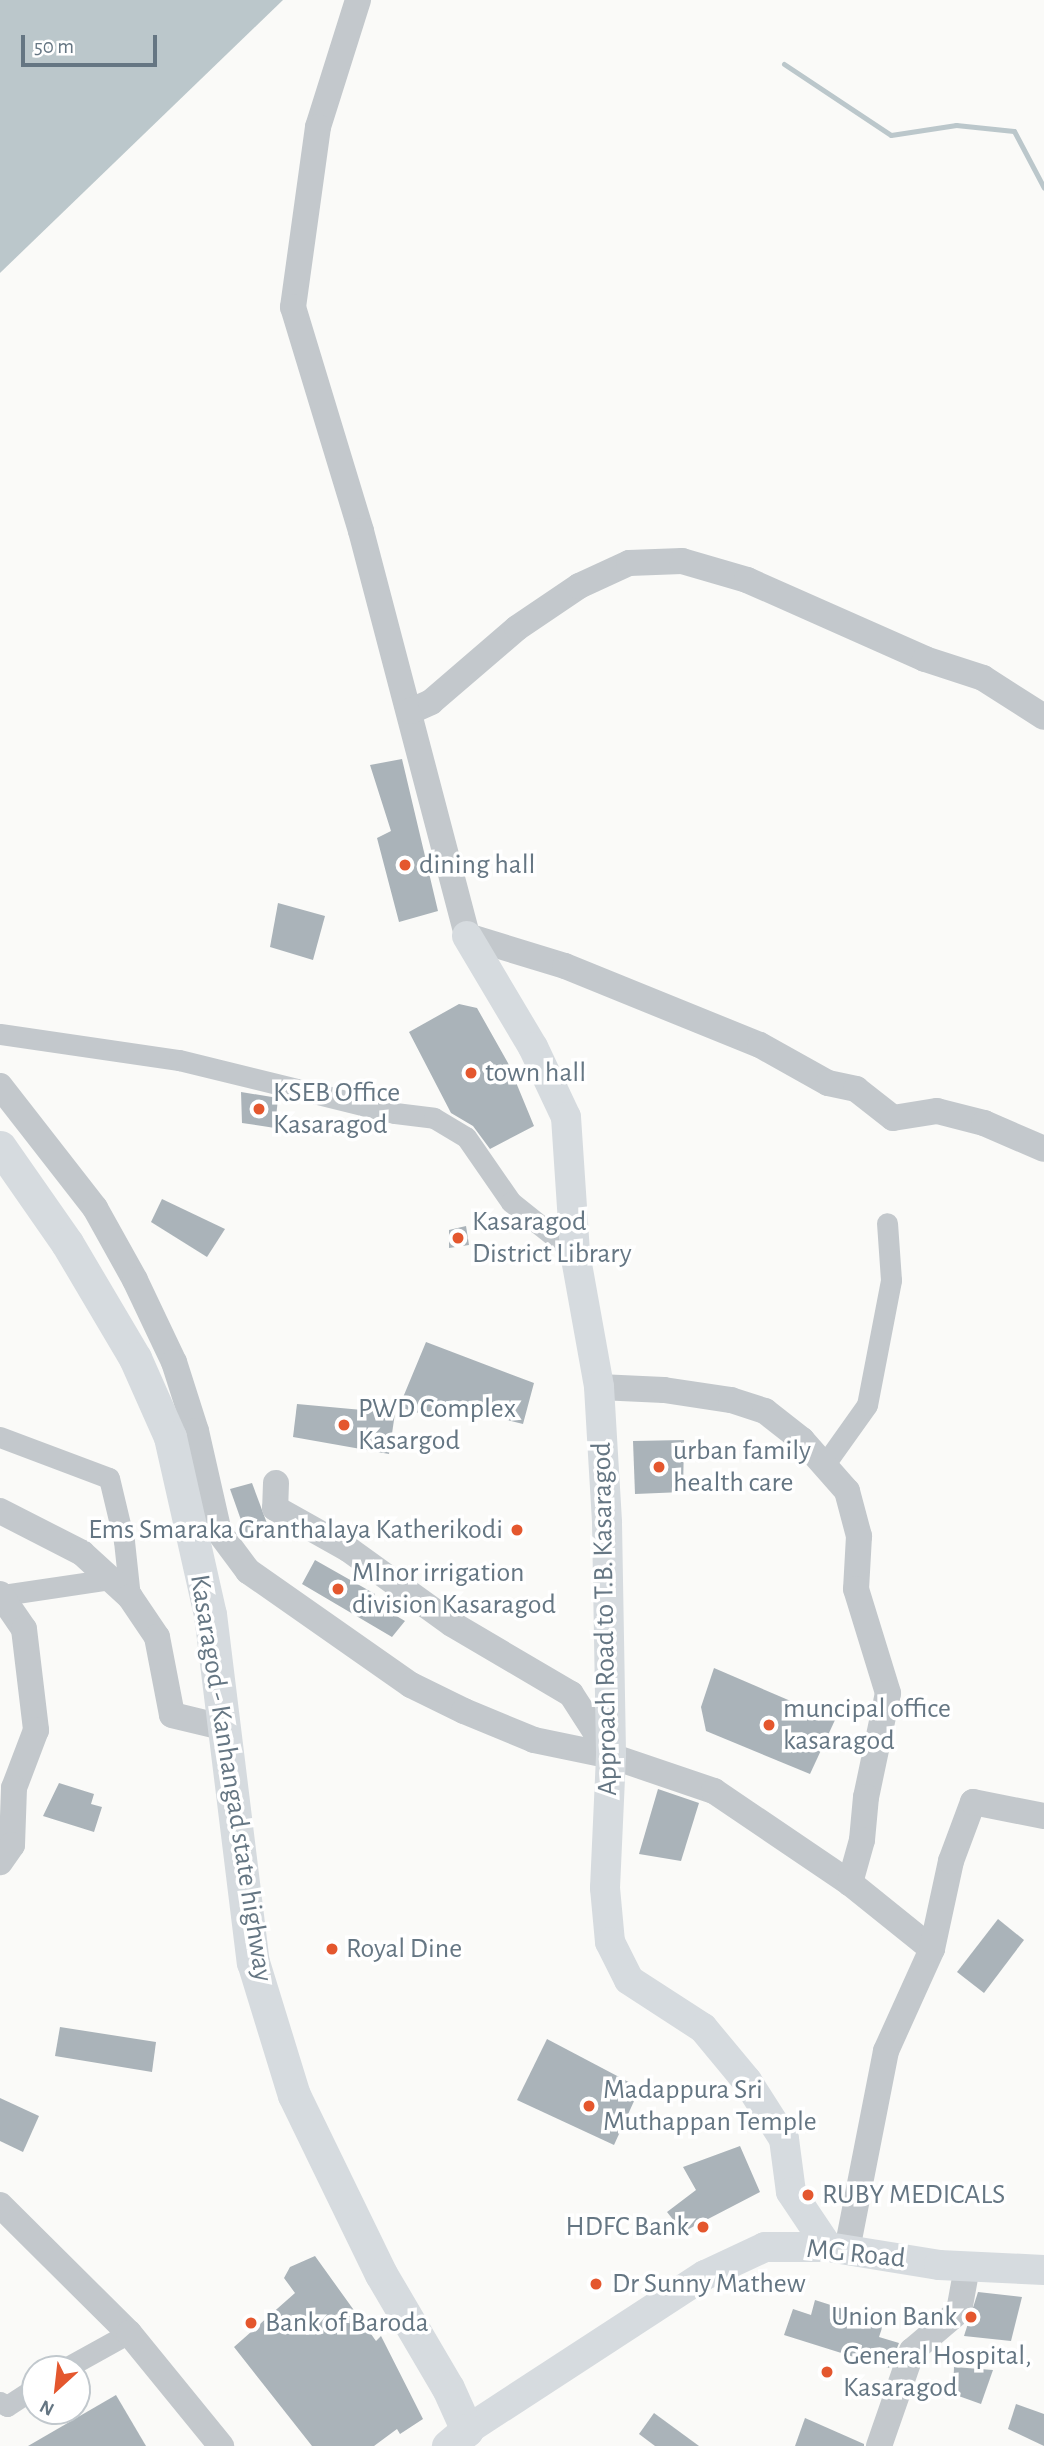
<!DOCTYPE html>
<html>
<head>
<meta charset="utf-8">
<style>
  body { margin:0 }
  #map { position:relative; width:1044px; height:2446px; overflow:hidden; background:#fafaf8; font-family:"Alegreya Sans",sans-serif }
  div>[style] { position:absolute }
  [style*='--x'] { left:calc(var(--x)*1px); top:calc(var(--y)*1px); width:calc(var(--w)*1px); rotate:calc(var(--a)*1deg) }
  .water>* { inset:0; background:#bbc7cb }
  .stream>* { height:5px; margin:-2.5px; padding:0 2.5px; transform-origin:2.5px; border-radius:2.5px; background:#bbc7cb }
  .building>* { inset:0; background:#aab3b9 }
  .minor>* { height:21px; margin:-10.5px; padding:0 10.5px; transform-origin:10.5px; border-radius:10.5px; background:#c3c8cc }
  .tertiary>* { height:26px; margin:-13px; padding:0 13px; transform-origin:13px; border-radius:13px; background:#c3c8cc }
  .secondary>* { height:30px; margin:-15px; padding:0 15px; transform-origin:15px; border-radius:15px; background:#d6dbdf }
  .primary>* { height:33px; margin:-16.5px; padding:0 16.5px; transform-origin:16.5px; border-radius:16.5px; background:#d6dbdf }
  .dots>* { width:19px; height:19px; translate:-50% -50%; box-sizing:border-box; border:4px solid #fff; border-radius:50% }
  span { translate:-50% -50%; white-space:nowrap; text-align:center; line-height:1.15; -webkit-text-stroke:7px #fff; paint-order:stroke }
  .poi-label { font-size:28px; color:#657683 }
  .left { translate:0 -50%; text-align:left }
  .right { translate:-100% -50%; text-align:right }
  .street-label { font-size:28px; color:#657683 }
  .north { position:absolute; left:21px; top:2355px; width:70px; height:70px; box-sizing:border-box; background:#fff; border:2px solid #c1c8cd; border-radius:50%; rotate:207deg; font-size:19px; font-weight:700; line-height:28px; text-align:center; color:#657683 }
  .north::after { content:''; display:block; margin:auto; width:24px; height:32px; background:#e4572e; clip-path:polygon(50% 0,100% 100%,50% 72%,0 100%) }
  .scale { position:absolute; left:21px; top:35px; width:136px; height:32px; box-sizing:border-box; border:4px solid #657683; border-top:0; padding-left:9px; font-size:21px; line-height:24px; white-space:nowrap; color:#657683; -webkit-text-stroke:5px #fff; paint-order:stroke }
</style>
</head>
<body>
<div id="map">
  <div class="water">
    <i style="clip-path:polygon(0 0,283px 0,0 273px)"></i>
  </div>
  <div class="stream">
    <i style="--x:784;--y:64;--w:128;--a:33.6"></i>
    <i style="--x:891;--y:135;--w:66;--a:-8.7"></i>
    <i style="--x:956;--y:125;--w:58;--a:5.9"></i>
    <i style="--x:1014;--y:131;--w:64;--a:62.2"></i>
  </div>
  <div class="building">
    <i style="clip-path:polygon(402px 759px,438px 911px,399px 922px,377px 838px,391px 831px,370px 765px)"></i>
    <i style="clip-path:polygon(278px 903px,325px 916px,313px 960px,270px 947px)"></i>
    <i style="clip-path:polygon(459px 1004px,477px 1008px,508px 1063px,534px 1126px,490px 1149px,473px 1126px,451px 1113px,409px 1032px)"></i>
    <i style="clip-path:polygon(241px 1092px,278px 1098px,275px 1128px,242px 1123px)"></i>
    <i style="clip-path:polygon(162px 1199px,225px 1229px,207px 1257px,151px 1222px)"></i>
    <i style="clip-path:polygon(466px 1226px,469px 1245px,449px 1248px,449px 1230px)"></i>
    <i style="clip-path:polygon(426px 1342px,534px 1383px,523px 1424px,435px 1402px,429px 1416px,399px 1407px)"></i>
    <i style="clip-path:polygon(297px 1404px,395px 1413px,389px 1454px,293px 1437px)"></i>
    <i style="clip-path:polygon(684px 1440px,683px 1492px,635px 1494px,633px 1441px)"></i>
    <i style="clip-path:polygon(252px 1483px,268px 1526px,246px 1534px,230px 1489px)"></i>
    <i style="clip-path:polygon(315px 1560px,375px 1594px,371px 1601px,405px 1621px,392px 1637px,302px 1584px)"></i>
    <i style="clip-path:polygon(714px 1668px,835px 1720px,810px 1774px,706px 1731px,701px 1707px)"></i>
    <i style="clip-path:polygon(59px 1783px,94px 1794px,91px 1804px,102px 1807px,94px 1832px,43px 1816px)"></i>
    <i style="clip-path:polygon(658px 1789px,699px 1803px,681px 1861px,639px 1854px)"></i>
    <i style="clip-path:polygon(998px 1919px,1024px 1940px,984px 1993px,957px 1972px)"></i>
    <i style="clip-path:polygon(60px 2027px,156px 2042px,152px 2072px,55px 2056px)"></i>
    <i style="clip-path:polygon(547px 2039px,640px 2088px,614px 2145px,517px 2100px)"></i>
    <i style="clip-path:polygon(0 2098px,39px 2116px,23px 2152px,0 2141px)"></i>
    <i style="clip-path:polygon(740px 2146px,760px 2192px,683px 2232px,667px 2212px,696px 2190px,683px 2167px)"></i>
    <i style="clip-path:polygon(315px 2256px,376px 2341px,381px 2336px,423px 2419px,400px 2434px,397px 2429px,374px 2446px,312px 2446px,234px 2347px,295px 2293px,284px 2278px,290px 2267px)"></i>
    <i style="clip-path:polygon(978px 2292px,1022px 2297px,1011px 2341px,964px 2336px)"></i>
    <i style="clip-path:polygon(815px 2300px,884px 2322px,879px 2337px,899px 2343px,889px 2368px,784px 2335px,793px 2309px,811px 2315px)"></i>
    <i style="clip-path:polygon(954px 2367px,993px 2370px,981px 2404px,953px 2394px)"></i>
    <i style="clip-path:polygon(116px 2395px,146px 2446px,28px 2446px)"></i>
    <i style="clip-path:polygon(1016px 2404px,1044px 2414px,1044px 2446px,1008px 2429px)"></i>
    <i style="clip-path:polygon(654px 2413px,699px 2446px,655px 2446px,639px 2434px)"></i>
    <i style="clip-path:polygon(805px 2418px,864px 2444px,864px 2446px,795px 2446px)"></i>
  </div>
  <div class="minor">
    <i style="--x:0;--y:1034;--w:181;--a:8.3"></i>
    <i style="--x:179;--y:1060;--w:222;--a:13.8"></i>
    <i style="--x:395;--y:1113;--w:39;--a:7"></i>
    <i style="--x:434;--y:1118;--w:37;--a:31"></i>
    <i style="--x:466;--y:1137;--w:79;--a:55.3"></i>
    <i style="--x:511;--y:1202;--w:82;--a:38.6"></i>
    <i style="--x:0;--y:1437;--w:116;--a:20.6"></i>
    <i style="--x:109;--y:1478;--w:65;--a:76.6"></i>
    <i style="--x:124;--y:1541;--w:56;--a:83.9"></i>
    <i style="--x:825;--y:1464;--w:72;--a:-54.6"></i>
    <i style="--x:867;--y:1405;--w:127;--a:-79.1"></i>
    <i style="--x:891;--y:1280;--w:57;--a:-94"></i>
    <i style="--x:3;--y:1595;--w:108;--a:-8.5"></i>
    <i style="--x:64;--y:2369;--w:74;--a:-29"></i>
    <i style="--x:0;--y:2402;--w:8;--a:30"></i>
    <i style="--x:7;--y:2406;--w:33;--a:-33"></i>
  </div>
  <div class="tertiary">
    <i style="--x:358;--y:0;--w:133;--a:107.5"></i>
    <i style="--x:318;--y:127;--w:182;--a:97.9"></i>
    <i style="--x:293;--y:307;--w:234;--a:73.1"></i>
    <i style="--x:361;--y:531;--w:419;--a:75.3"></i>
    <i style="--x:467;--y:936;--w:102;--a:17"></i>
    <i style="--x:565;--y:966;--w:210;--a:22.1"></i>
    <i style="--x:760;--y:1045;--w:78;--a:29.2"></i>
    <i style="--x:828;--y:1083;--w:29;--a:12"></i>
    <i style="--x:856;--y:1089;--w:47;--a:38.1"></i>
    <i style="--x:893;--y:1118;--w:45;--a:-9"></i>
    <i style="--x:937;--y:1111;--w:49;--a:14.3"></i>
    <i style="--x:984;--y:1123;--w:65;--a:23.4"></i>
    <i style="--x:411;--y:711;--w:22;--a:-24"></i>
    <i style="--x:431;--y:702;--w:113;--a:-40.7"></i>
    <i style="--x:517;--y:628;--w:75;--a:-34.1"></i>
    <i style="--x:579;--y:586;--w:55;--a:-24.7"></i>
    <i style="--x:629;--y:563;--w:53;--a:-2.2"></i>
    <i style="--x:682;--y:561;--w:68;--a:16.3"></i>
    <i style="--x:747;--y:580;--w:195;--a:23.9"></i>
    <i style="--x:925;--y:659;--w:61;--a:18.1"></i>
    <i style="--x:983;--y:678;--w:72;--a:32.6"></i>
    <i style="--x:0;--y:1086;--w:155;--a:52.1"></i>
    <i style="--x:95;--y:1208;--w:82;--a:60.9"></i>
    <i style="--x:135;--y:1280;--w:91;--a:64.6"></i>
    <i style="--x:174;--y:1362;--w:72;--a:72.3"></i>
    <i style="--x:196;--y:1431;--w:104;--a:77.2"></i>
    <i style="--x:219;--y:1532;--w:49;--a:53.4"></i>
    <i style="--x:248;--y:1571;--w:199;--a:35"></i>
    <i style="--x:411;--y:1685;--w:59;--a:26.1"></i>
    <i style="--x:464;--y:1711;--w:76;--a:22.5"></i>
    <i style="--x:534;--y:1740;--w:79;--a:11.7"></i>
    <i style="--x:611;--y:1756;--w:109;--a:18.8"></i>
    <i style="--x:714;--y:1791;--w:164;--a:34.1"></i>
    <i style="--x:850;--y:1883;--w:105;--a:38.8"></i>
    <i style="--x:932;--y:1949;--w:112;--a:114.3"></i>
    <i style="--x:886;--y:2051;--w:202;--a:101.1"></i>
    <i style="--x:599;--y:1387;--w:65;--a:2.6"></i>
    <i style="--x:664;--y:1390;--w:68;--a:8.5"></i>
    <i style="--x:731;--y:1400;--w:36;--a:18"></i>
    <i style="--x:765;--y:1411;--w:47;--a:38.1"></i>
    <i style="--x:802;--y:1440;--w:68;--a:48.6"></i>
    <i style="--x:847;--y:1491;--w:47;--a:75.1"></i>
    <i style="--x:859;--y:1536;--w:53;--a:93.2"></i>
    <i style="--x:856;--y:1589;--w:109;--a:72.9"></i>
    <i style="--x:888;--y:1693;--w:106;--a:101.9"></i>
    <i style="--x:866;--y:1797;--w:43;--a:95.3"></i>
    <i style="--x:862;--y:1840;--w:45;--a:105.6"></i>
    <i style="--x:276;--y:1483;--w:25;--a:92"></i>
    <i style="--x:275;--y:1508;--w:84;--a:29.3"></i>
    <i style="--x:348;--y:1549;--w:128;--a:35.8"></i>
    <i style="--x:452;--y:1624;--w:138;--a:30.5"></i>
    <i style="--x:571;--y:1694;--w:74;--a:57.2"></i>
    <i style="--x:0;--y:1511;--w:92;--a:27.1"></i>
    <i style="--x:82;--y:1553;--w:65;--a:42.5"></i>
    <i style="--x:130;--y:1597;--w:48;--a:56"></i>
    <i style="--x:157;--y:1637;--w:79;--a:79.1"></i>
    <i style="--x:172;--y:1715;--w:56;--a:13.5"></i>
    <i style="--x:0;--y:1594;--w:42;--a:55.6"></i>
    <i style="--x:24;--y:1629;--w:102;--a:83.2"></i>
    <i style="--x:36;--y:1730;--w:62;--a:110.8"></i>
    <i style="--x:14;--y:1788;--w:57;--a:92"></i>
    <i style="--x:12;--y:1845;--w:21;--a:125"></i>
    <i style="--x:932;--y:1949;--w:90;--a:-77.8"></i>
    <i style="--x:951;--y:1861;--w:63;--a:-69.6"></i>
    <i style="--x:973;--y:1802;--w:72;--a:11.2"></i>
    <i style="--x:0;--y:2205;--w:182;--a:44.8"></i>
    <i style="--x:129;--y:2333;--w:146;--a:50.8"></i>
    <i style="--x:879;--y:2446;--w:101;--a:-70.8"></i>
    <i style="--x:912;--y:2351;--w:62;--a:-40.4"></i>
    <i style="--x:959;--y:2311;--w:45;--a:-79.7"></i>
  </div>
  <div class="secondary">
    <i style="--x:467;--y:936;--w:129;--a:59.3"></i>
    <i style="--x:533;--y:1047;--w:77;--a:64.8"></i>
    <i style="--x:566;--y:1117;--w:136;--a:86.2"></i>
    <i style="--x:575;--y:1253;--w:136;--a:79.8"></i>
    <i style="--x:599;--y:1387;--w:136;--a:86.6"></i>
    <i style="--x:607;--y:1523;--w:233;--a:89"></i>
    <i style="--x:611;--y:1756;--w:132;--a:92.6"></i>
    <i style="--x:605;--y:1888;--w:54;--a:84.7"></i>
    <i style="--x:610;--y:1942;--w:42;--a:63.4"></i>
    <i style="--x:629;--y:1980;--w:88;--a:33"></i>
    <i style="--x:703;--y:2028;--w:69;--a:50.3"></i>
    <i style="--x:747;--y:2081;--w:69;--a:57.5"></i>
    <i style="--x:784;--y:2139;--w:53;--a:82.5"></i>
    <i style="--x:791;--y:2192;--w:66;--a:56.1"></i>
    <i style="--x:467;--y:2430;--w:284;--a:-33.1"></i>
    <i style="--x:705;--y:2275;--w:66;--a:-25"></i>
    <i style="--x:765;--y:2247;--w:63;--a:0"></i>
    <i style="--x:828;--y:2247;--w:112;--a:9.2"></i>
    <i style="--x:939;--y:2265;--w:105;--a:2.7"></i>
  </div>
  <div class="primary">
    <i style="--x:0;--y:1147;--w:117;--a:55.1"></i>
    <i style="--x:67;--y:1243;--w:134;--a:59.4"></i>
    <i style="--x:135;--y:1358;--w:86;--a:66.1"></i>
    <i style="--x:170;--y:1437;--w:181;--a:77.3"></i>
    <i style="--x:210;--y:1614;--w:351;--a:83"></i>
    <i style="--x:253;--y:1962;--w:139;--a:72.9"></i>
    <i style="--x:294;--y:2095;--w:199;--a:64.1"></i>
    <i style="--x:381;--y:2274;--w:132;--a:59.6"></i>
    <i style="--x:448;--y:2388;--w:46;--a:65.7"></i>
    <i style="--x:467;--y:2430;--w:25;--a:140"></i>
  </div>
  <div class="dots">
    <i style="left:405px;top:865px;background:#e4572e"></i>
    <i style="left:471px;top:1073px;background:#e4572e"></i>
    <i style="left:259px;top:1109px;background:#e4572e"></i>
    <i style="left:458px;top:1238px;background:#e4572e"></i>
    <i style="left:344px;top:1425px;background:#e4572e"></i>
    <i style="left:659px;top:1467px;background:#e4572e"></i>
    <i style="left:517px;top:1530px;background:#e4572e"></i>
    <i style="left:338px;top:1589px;background:#e4572e"></i>
    <i style="left:769px;top:1725px;background:#e4572e"></i>
    <i style="left:332px;top:1949px;background:#e4572e"></i>
    <i style="left:589px;top:2106px;background:#e4572e"></i>
    <i style="left:808px;top:2195px;background:#e4572e"></i>
    <i style="left:703px;top:2227px;background:#e4572e"></i>
    <i style="left:596px;top:2284px;background:#e4572e"></i>
    <i style="left:971px;top:2317px;background:#e4572e"></i>
    <i style="left:251px;top:2323px;background:#e4572e"></i>
    <i style="left:827px;top:2372px;background:#e4572e"></i>
  </div>
  <div class="poi-label">
    <span class="left" style="left:419px;top:865px">dining hall</span>
    <span class="left" style="left:485px;top:1073px">town hall</span>
    <span class="left" style="left:273px;top:1109px">KSEB Office<br>Kasaragod</span>
    <span class="left" style="left:472px;top:1238px">Kasaragod<br>District Library</span>
    <span class="left" style="left:358px;top:1425px">PWD Complex<br>Kasargod</span>
    <span class="left" style="left:673px;top:1467px">urban family<br>health care</span>
    <span class="right" style="left:503px;top:1530px">Ems Smaraka Granthalaya Katherikodi</span>
    <span class="left" style="left:352px;top:1589px">MInor irrigation<br>division Kasaragod</span>
    <span class="left" style="left:783px;top:1725px">muncipal office<br>kasaragod</span>
    <span class="left" style="left:346px;top:1949px">Royal Dine</span>
    <span class="left" style="left:603px;top:2106px">Madappura Sri<br>Muthappan Temple</span>
    <span class="left" style="left:822px;top:2195px">RUBY MEDICALS</span>
    <span class="right" style="left:689px;top:2227px">HDFC Bank</span>
    <span class="left" style="left:612px;top:2284px">Dr Sunny Mathew</span>
    <span class="right" style="left:957px;top:2317px">Union Bank</span>
    <span class="left" style="left:265px;top:2323px">Bank of Baroda</span>
    <span class="left" style="left:843px;top:2372px">General Hospital,<br>Kasaragod</span>
  </div>
  <div class="street-label">
    <span style="left:605px;top:1619px;rotate:-91deg">Approach Road to T.B. Kasaragod</span>
    <span style="left:231px;top:1778px;rotate:81deg">Kasaragod - Kanhangad state highway</span>
    <span style="left:856px;top:2254px;rotate:6deg">MG Road</span>
  </div>
  <div class="north">N</div>
  <div class="scale">50 m</div>
</div>
</body>
</html>
